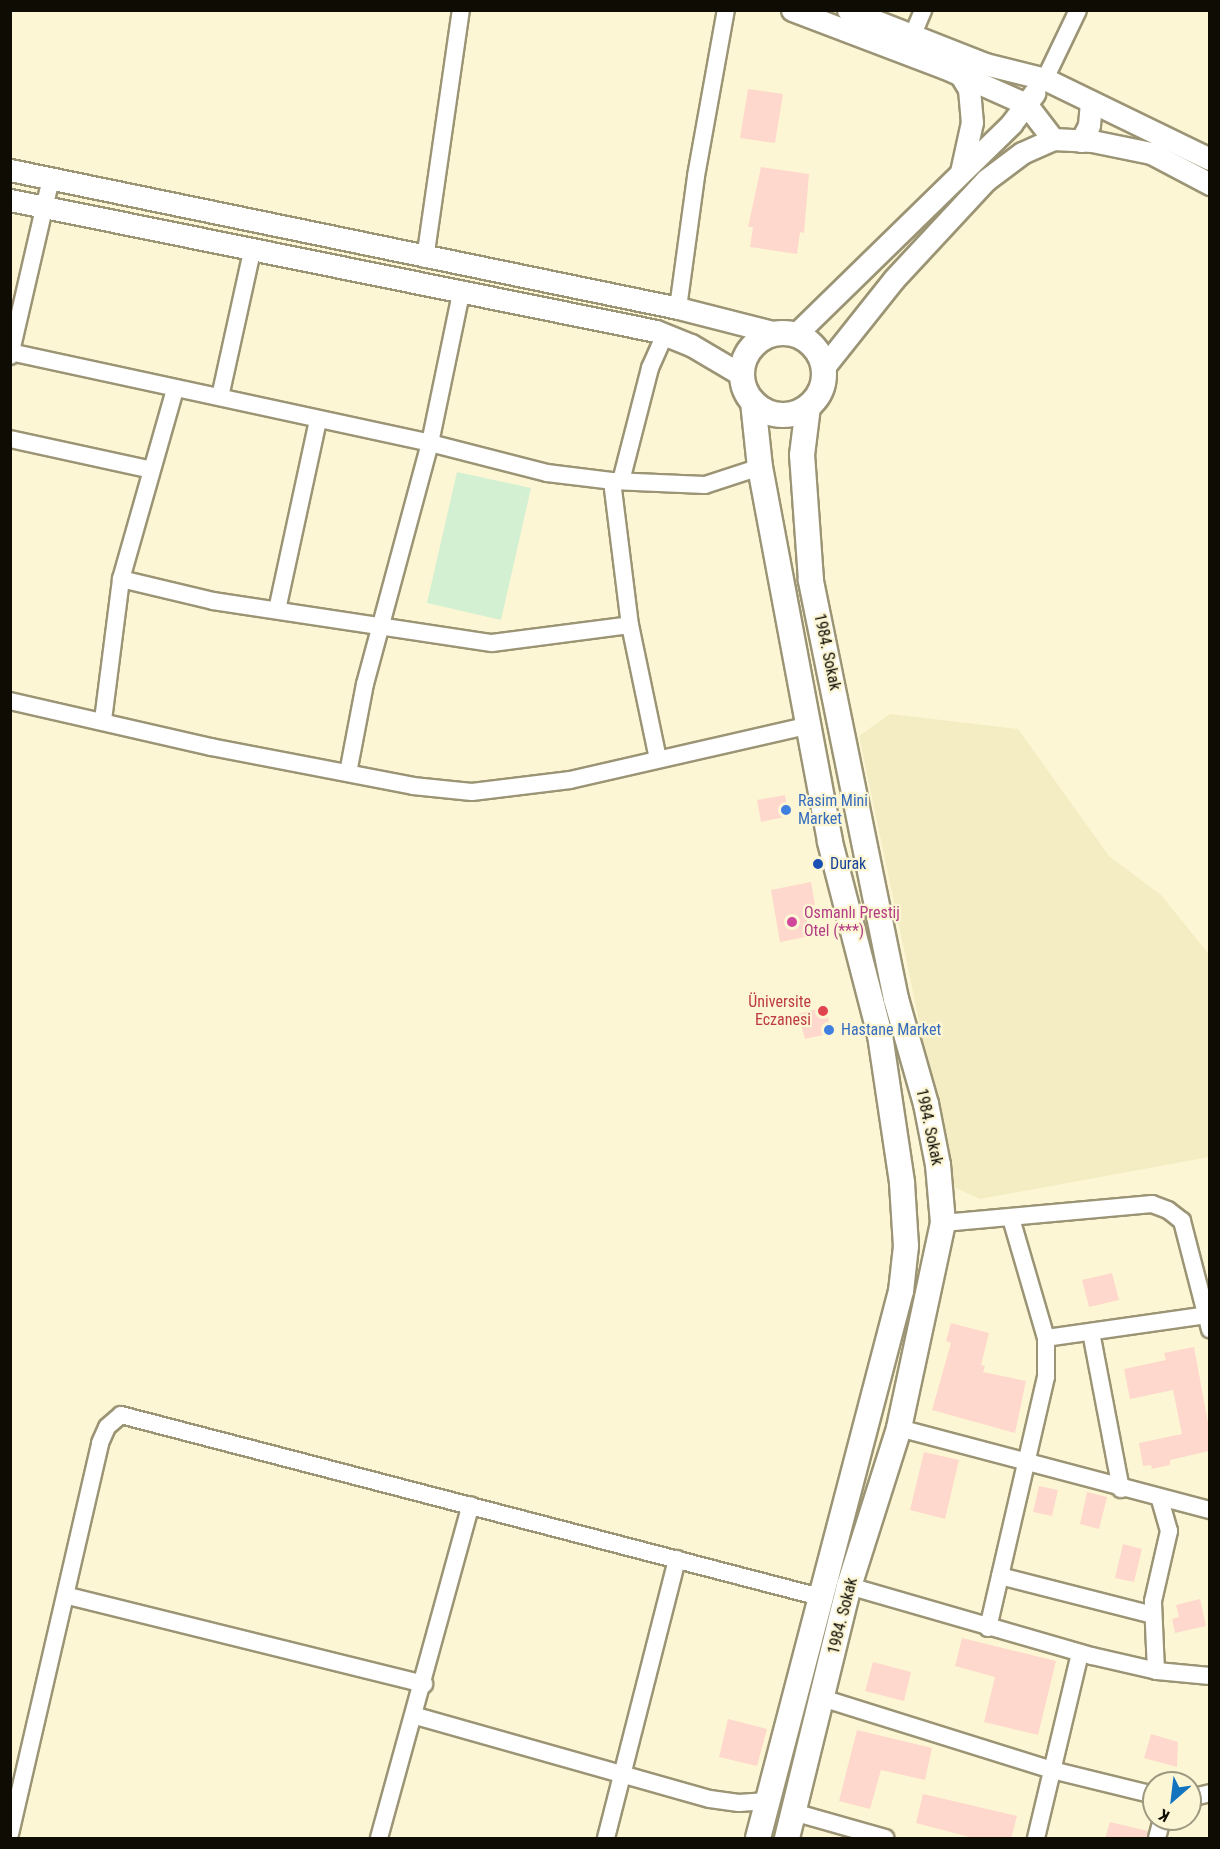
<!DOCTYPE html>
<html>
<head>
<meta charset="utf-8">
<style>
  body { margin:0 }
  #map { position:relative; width:1220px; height:1849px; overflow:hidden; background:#fdf6d4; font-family:"Roboto Condensed",sans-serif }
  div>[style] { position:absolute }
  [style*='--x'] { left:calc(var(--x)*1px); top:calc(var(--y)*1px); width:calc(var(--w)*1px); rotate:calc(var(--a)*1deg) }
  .built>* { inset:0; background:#f4ecc2 }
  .green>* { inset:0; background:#d3f0d2 }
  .building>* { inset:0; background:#fed8cc }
  .roads { filter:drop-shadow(2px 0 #9b9475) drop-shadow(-2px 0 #9b9475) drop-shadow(0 2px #9b9475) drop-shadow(0 -2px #9b9475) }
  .minor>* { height:16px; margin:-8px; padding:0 8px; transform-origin:8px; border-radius:8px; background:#fff }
  .tertiary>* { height:21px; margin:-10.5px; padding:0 10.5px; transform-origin:10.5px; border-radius:10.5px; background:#fff }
  .secondary>* { height:24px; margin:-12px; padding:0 12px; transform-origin:12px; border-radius:12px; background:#fff }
  .secondary>.ring { margin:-12px; padding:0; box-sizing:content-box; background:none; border:24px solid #fff; border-radius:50% }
  .dots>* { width:16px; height:16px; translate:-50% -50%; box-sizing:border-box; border:3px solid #fdf6d4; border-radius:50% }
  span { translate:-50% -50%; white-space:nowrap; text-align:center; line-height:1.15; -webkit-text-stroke:4.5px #fdf6d4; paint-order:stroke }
  .street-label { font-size:16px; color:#0e0c03 }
  .shop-label { font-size:16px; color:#366cbe }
  .left { translate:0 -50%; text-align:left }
  .transit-label { font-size:16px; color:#164399 }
  .hotel-label { font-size:16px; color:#b23c85 }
  .health-label { font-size:16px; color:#be3a42 }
  .right { translate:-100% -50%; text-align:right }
  .frame { position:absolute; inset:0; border:12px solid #0e0c03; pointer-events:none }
  .north { position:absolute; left:1142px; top:1771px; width:60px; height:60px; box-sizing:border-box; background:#fdf6d4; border:2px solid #9d9880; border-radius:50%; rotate:208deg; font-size:16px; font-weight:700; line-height:24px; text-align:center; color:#0e0c03 }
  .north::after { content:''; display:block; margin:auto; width:21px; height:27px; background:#1273bf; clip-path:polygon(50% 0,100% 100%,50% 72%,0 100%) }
</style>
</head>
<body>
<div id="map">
  <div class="built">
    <i style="clip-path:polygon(890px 714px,1018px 729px,1109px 856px,1161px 895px,1208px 953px,1209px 1157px,980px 1199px,954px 1187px,859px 736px)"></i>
  </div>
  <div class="green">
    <i style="clip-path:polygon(457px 472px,531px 488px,501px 620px,427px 603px)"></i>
  </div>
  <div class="building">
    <i style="clip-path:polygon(748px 89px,783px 94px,775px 143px,740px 138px)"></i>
    <i style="clip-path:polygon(761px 167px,809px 174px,804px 233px,800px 232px,797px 254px,750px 247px,753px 227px,748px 227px)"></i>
    <i style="clip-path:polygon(785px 795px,789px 816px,761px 822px,757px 800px)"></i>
    <i style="clip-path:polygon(811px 882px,815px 905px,804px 907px,810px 936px,780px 942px,771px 890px)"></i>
    <i style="clip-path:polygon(825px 1007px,832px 1033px,805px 1039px,798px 1014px)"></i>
    <i style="clip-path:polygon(1112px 1273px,1119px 1300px,1089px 1307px,1082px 1280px)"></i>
    <i style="clip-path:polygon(951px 1323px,989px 1333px,981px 1365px,985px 1366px,983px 1372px,1026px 1381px,1015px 1433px,932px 1410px,951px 1343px,946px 1341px)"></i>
    <i style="clip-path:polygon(1194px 1347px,1209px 1428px,1209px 1451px,1170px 1460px,1170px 1465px,1152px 1469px,1151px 1465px,1143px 1466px,1139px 1443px,1182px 1434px,1173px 1390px,1130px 1399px,1124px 1369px,1166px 1360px,1164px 1353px)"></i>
    <i style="clip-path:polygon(924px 1452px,959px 1460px,945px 1519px,910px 1510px)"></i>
    <i style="clip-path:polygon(1039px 1486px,1058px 1490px,1052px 1516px,1033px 1512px)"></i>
    <i style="clip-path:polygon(1087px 1492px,1107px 1497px,1099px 1529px,1080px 1524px)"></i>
    <i style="clip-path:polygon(1123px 1544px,1142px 1549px,1134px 1582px,1115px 1578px)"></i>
    <i style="clip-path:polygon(1200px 1599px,1206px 1626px,1175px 1633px,1172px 1619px,1179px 1617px,1176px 1605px)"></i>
    <i style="clip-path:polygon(962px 1638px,1056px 1661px,1038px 1735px,984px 1722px,995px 1677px,955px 1666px)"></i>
    <i style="clip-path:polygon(873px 1662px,911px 1672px,904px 1701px,865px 1691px)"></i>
    <i style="clip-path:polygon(728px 1719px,767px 1729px,757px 1766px,719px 1757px)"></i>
    <i style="clip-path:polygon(857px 1730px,932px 1748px,925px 1780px,881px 1770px,870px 1809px,839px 1801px)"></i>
    <i style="clip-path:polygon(1151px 1734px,1178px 1742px,1177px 1767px,1144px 1758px)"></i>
    <i style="clip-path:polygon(923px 1794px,1017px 1816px,1011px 1839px,977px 1839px,916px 1823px)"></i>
    <i style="clip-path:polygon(1110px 1822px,1148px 1831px,1147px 1839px,1105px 1839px)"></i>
  </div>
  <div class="roads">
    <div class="minor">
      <i style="--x:908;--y:46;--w:39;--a:-67"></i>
      <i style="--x:1045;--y:79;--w:76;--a:-64.4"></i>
      <i style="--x:425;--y:259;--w:252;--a:-81.8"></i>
      <i style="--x:678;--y:308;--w:133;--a:-82.2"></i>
      <i style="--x:696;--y:176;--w:169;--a:-79.8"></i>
      <i style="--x:10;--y:352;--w:430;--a:12.2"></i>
      <i style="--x:430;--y:443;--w:121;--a:14.4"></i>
      <i style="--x:547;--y:473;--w:65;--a:7"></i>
      <i style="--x:612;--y:481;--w:93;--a:2.5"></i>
      <i style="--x:705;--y:485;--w:58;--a:-18.1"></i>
      <i style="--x:10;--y:356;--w:182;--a:-77"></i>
      <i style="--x:220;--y:397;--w:148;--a:-77.6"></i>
      <i style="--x:10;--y:439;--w:145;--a:12.3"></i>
      <i style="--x:612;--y:481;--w:145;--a:82.9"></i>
      <i style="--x:630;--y:625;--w:137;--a:78.2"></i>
      <i style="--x:621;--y:481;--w:117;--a:-75.6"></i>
      <i style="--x:650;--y:368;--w:36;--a:-66"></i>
      <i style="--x:121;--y:579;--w:95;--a:13.4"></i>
      <i style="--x:213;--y:601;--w:282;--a:8.6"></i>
      <i style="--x:492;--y:643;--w:139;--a:-7.4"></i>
      <i style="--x:277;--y:610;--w:193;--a:-77.8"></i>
      <i style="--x:10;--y:701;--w:206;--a:12.9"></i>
      <i style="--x:211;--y:747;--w:206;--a:10.9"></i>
      <i style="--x:413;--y:786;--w:59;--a:5.8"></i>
      <i style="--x:472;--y:792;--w:99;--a:-7"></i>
      <i style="--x:570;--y:780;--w:246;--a:-12.9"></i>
      <i style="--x:103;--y:720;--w:142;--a:-82.7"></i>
      <i style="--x:121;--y:579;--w:197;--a:-74.1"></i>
      <i style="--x:348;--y:773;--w:91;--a:-79.2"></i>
      <i style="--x:365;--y:684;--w:250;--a:-74.9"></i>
      <i style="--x:430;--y:443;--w:153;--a:-78.3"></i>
      <i style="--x:943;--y:1223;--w:210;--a:-5.2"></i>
      <i style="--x:1152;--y:1204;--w:17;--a:21"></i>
      <i style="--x:1168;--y:1210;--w:18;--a:38"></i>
      <i style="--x:1182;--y:1221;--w:112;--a:75.5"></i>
      <i style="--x:1091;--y:1332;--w:160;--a:79.2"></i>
      <i style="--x:1046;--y:1338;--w:163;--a:-8.1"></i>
      <i style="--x:899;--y:1428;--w:322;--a:14.8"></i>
      <i style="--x:1000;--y:1576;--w:158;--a:14.3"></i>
      <i style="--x:849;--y:1586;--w:253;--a:16.1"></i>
      <i style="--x:1092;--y:1656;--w:67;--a:13"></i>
      <i style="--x:1157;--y:1671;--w:53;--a:5.4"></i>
      <i style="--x:68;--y:1596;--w:367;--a:13.9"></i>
      <i style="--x:988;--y:1628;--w:258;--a:-77"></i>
      <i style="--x:1046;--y:1377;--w:39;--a:-90"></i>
      <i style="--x:1046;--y:1338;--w:125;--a:-106.3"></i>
      <i style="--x:1156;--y:1671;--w:70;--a:-92.5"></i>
      <i style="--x:1153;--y:1601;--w:72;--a:-77.1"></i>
      <i style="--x:1169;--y:1531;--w:32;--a:-106"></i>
      <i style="--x:822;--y:1698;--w:241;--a:17.4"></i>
      <i style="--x:1052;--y:1770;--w:105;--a:13.8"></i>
      <i style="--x:416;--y:1716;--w:305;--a:15.8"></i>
      <i style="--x:710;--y:1799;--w:29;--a:8"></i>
      <i style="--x:739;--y:1803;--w:28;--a:-4"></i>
      <i style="--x:1190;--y:1798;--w:21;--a:-14"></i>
      <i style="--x:793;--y:1812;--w:96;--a:15.8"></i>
      <i style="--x:10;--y:1834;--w:401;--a:-77"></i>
      <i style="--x:100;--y:1443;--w:17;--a:-66"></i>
      <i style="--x:107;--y:1427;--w:18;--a:-41"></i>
      <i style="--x:121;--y:1415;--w:722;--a:14.59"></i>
      <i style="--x:379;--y:1838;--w:345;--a:-74.6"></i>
      <i style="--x:606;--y:1838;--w:288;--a:-75.7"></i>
      <i style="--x:1036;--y:1838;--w:190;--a:-76.6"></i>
      <i style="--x:1157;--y:1838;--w:20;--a:-75"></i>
    </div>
    <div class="tertiary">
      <i style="--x:792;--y:10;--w:164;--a:20.8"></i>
      <i style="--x:945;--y:68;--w:89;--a:24"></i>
      <i style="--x:1026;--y:104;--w:44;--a:52.4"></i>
      <i style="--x:1053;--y:139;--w:39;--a:3"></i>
      <i style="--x:1092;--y:141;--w:60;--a:11.5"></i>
      <i style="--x:1151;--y:153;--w:67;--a:27.7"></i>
      <i style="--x:848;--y:10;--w:147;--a:21.5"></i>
      <i style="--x:985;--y:64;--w:62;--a:14"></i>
      <i style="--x:1045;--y:79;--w:183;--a:25.9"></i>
      <i style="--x:960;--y:74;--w:17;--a:59"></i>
      <i style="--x:969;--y:89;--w:33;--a:85"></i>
      <i style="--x:972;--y:122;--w:51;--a:102.4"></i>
      <i style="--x:1081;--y:141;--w:18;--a:-63"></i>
      <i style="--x:1089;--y:125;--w:22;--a:-85"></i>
      <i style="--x:10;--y:170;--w:682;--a:11.67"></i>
      <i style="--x:678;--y:308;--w:101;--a:14.3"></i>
      <i style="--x:10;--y:200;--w:659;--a:11.46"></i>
      <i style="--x:656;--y:331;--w:38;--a:22"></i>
      <i style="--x:691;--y:345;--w:59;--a:30.5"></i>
      <i style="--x:796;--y:334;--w:301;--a:-44.3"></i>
      <i style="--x:1011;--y:124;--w:39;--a:-53"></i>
      <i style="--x:824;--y:367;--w:112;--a:-51.5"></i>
      <i style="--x:894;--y:279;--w:135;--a:-47.1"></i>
      <i style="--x:986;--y:180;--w:45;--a:-36.9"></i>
      <i style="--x:1022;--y:153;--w:34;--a:-24"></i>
    </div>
    <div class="secondary">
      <i class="ring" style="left:742px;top:333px;width:58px;height:58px"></i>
      <i style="--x:753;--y:402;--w:65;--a:83.9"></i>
      <i style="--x:760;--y:467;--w:381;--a:79.4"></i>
      <i style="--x:830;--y:842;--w:199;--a:75.5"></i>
      <i style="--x:880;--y:1035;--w:150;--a:81.5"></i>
      <i style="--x:902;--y:1183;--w:63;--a:86.4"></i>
      <i style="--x:906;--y:1246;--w:45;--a:96.3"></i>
      <i style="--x:901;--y:1291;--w:565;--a:104.65"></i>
      <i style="--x:787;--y:1838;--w:260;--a:-76.2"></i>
      <i style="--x:849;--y:1586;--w:166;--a:-72.4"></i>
      <i style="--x:899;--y:1428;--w:210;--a:-77.9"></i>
      <i style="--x:943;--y:1223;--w:58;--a:-94.9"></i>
      <i style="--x:938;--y:1165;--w:62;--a:-101.1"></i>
      <i style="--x:926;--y:1104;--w:109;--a:-105.9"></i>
      <i style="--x:896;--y:999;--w:428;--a:-101.5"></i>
      <i style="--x:811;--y:580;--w:125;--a:-94.1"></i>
      <i style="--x:802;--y:455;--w:48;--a:-82.9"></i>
    </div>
  </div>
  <div class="dots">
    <i style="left:786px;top:810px;background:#3f7fe0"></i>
    <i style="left:818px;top:864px;background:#1a4fb4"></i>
    <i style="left:792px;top:922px;background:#d1479c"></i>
    <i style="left:823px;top:1011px;background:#e0444e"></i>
    <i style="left:829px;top:1030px;background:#3f7fe0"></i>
  </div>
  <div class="street-label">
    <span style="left:827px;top:652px;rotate:78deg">1984. Sokak</span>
    <span style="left:929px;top:1127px;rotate:78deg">1984. Sokak</span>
    <span style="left:843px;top:1616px;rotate:-76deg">1984. Sokak</span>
  </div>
  <div class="shop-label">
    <span class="left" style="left:798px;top:810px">Rasim Mini<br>Market</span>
    <span class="left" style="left:841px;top:1030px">Hastane Market</span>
  </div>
  <div class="transit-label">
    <span class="left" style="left:830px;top:864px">Durak</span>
  </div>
  <div class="hotel-label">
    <span class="left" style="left:804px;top:922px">Osmanlı Prestij<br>Otel (***)</span>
  </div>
  <div class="health-label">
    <span class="right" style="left:811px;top:1011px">Üniversite<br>Eczanesi</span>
  </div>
  <div class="frame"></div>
  <div class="north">K</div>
</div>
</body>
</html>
